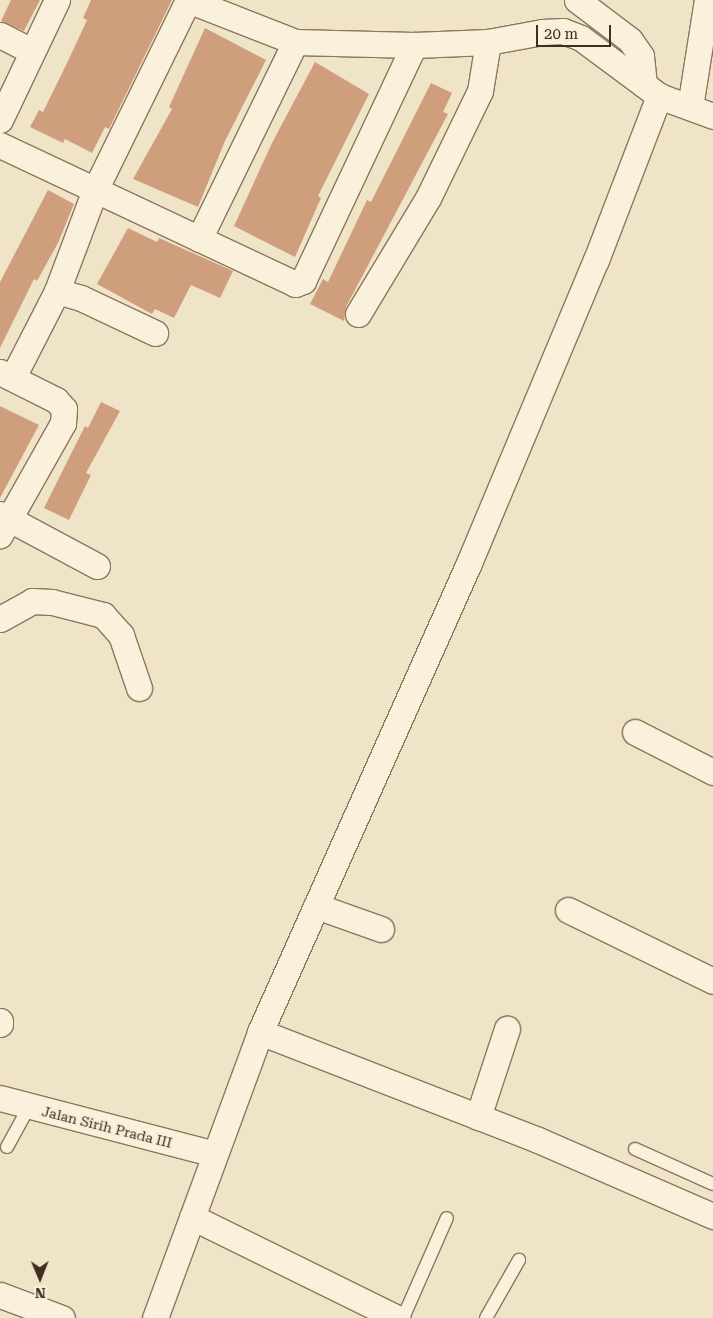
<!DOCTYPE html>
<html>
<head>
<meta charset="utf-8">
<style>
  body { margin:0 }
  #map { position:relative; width:713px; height:1318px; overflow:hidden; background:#f0e4c8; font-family:"Roboto Serif",serif }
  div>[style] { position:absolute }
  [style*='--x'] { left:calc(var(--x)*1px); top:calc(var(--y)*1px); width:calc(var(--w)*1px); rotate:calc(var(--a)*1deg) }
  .building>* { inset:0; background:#cf9f7d }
  .roads { filter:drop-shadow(1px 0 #8d765c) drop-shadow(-1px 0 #8d765c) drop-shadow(0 1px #8d765c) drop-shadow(0 -1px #8d765c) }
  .service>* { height:12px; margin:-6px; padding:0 6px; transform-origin:6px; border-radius:6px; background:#faf1dc }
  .minor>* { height:25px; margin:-12.5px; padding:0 12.5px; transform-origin:12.5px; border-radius:12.5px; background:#faf1dc }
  span { translate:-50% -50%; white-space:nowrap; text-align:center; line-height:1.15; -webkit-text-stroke:4px #f7eed8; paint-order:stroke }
  .street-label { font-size:14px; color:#3d2e20 }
  .north { position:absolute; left:15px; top:1253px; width:50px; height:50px; -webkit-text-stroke:4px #f7eed8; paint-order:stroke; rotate:179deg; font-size:14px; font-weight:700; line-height:20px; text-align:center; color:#3d2e20 }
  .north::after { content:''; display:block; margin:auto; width:18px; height:22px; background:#3d2e20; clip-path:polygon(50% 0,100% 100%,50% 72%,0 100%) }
  .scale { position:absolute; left:536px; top:25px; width:75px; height:22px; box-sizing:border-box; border:2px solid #3d2e20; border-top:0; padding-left:6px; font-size:15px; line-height:18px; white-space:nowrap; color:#3d2e20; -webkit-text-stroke:4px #f7eed8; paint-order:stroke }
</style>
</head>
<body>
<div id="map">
  <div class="building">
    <i style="clip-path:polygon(11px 0,40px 0,24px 31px,1px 21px)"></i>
    <i style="clip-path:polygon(91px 0,172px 0,109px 129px,105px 127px,92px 153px,65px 139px,63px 143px,30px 127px,39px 110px,43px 112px,68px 61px,87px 20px,83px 18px)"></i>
    <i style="clip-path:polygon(205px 28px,266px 60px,225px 141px,198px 207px,133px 179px,172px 109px,169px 107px)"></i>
    <i style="clip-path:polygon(315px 62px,369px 94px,318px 196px,321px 198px,295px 257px,234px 226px,272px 143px)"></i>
    <i style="clip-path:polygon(431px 83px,452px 93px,443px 112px,448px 114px,346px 307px,344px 321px,310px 304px,323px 279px,328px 282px,367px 200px,371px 202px)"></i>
    <i style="clip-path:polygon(48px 190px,74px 204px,58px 243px,37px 281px,34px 279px,0 348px,0 282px)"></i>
    <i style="clip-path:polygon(128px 228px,157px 242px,159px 238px,233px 271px,220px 298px,191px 285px,174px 318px,155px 309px,152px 314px,97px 284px)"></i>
    <i style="clip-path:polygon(101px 402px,120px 411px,86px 473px,91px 475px,69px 520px,44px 508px,85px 426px,88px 428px)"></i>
    <i style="clip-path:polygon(0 406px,39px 425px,0 498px)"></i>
  </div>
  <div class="roads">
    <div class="service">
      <i style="--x:7;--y:1147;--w:46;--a:-61.2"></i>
      <i style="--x:635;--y:1149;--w:85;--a:24.2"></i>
      <i style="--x:403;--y:1318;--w:109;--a:-66.3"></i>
      <i style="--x:486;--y:1318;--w:67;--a:-60.4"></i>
    </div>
    <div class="minor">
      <i style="--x:188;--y:0;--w:115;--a:21.4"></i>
      <i style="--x:295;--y:42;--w:119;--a:1.4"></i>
      <i style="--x:414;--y:45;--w:74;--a:-2.3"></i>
      <i style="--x:488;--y:42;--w:55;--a:-10.5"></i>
      <i style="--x:542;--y:32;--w:21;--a:-3"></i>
      <i style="--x:563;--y:31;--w:19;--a:21"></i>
      <i style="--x:581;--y:38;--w:97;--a:36.6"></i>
      <i style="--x:659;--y:96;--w:58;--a:20.3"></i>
      <i style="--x:577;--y:0;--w:66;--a:37"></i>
      <i style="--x:630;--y:40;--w:19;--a:55"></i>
      <i style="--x:641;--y:56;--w:29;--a:84"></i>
      <i style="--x:0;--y:35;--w:35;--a:27"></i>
      <i style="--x:690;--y:107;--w:108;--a:-81"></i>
      <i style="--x:0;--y:120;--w:133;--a:-64.6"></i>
      <i style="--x:0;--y:145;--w:326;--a:25.2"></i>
      <i style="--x:295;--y:284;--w:9;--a:-21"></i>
      <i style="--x:303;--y:281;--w:261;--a:-64.8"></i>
      <i style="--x:199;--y:239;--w:219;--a:-64"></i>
      <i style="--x:57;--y:291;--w:25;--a:16"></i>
      <i style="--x:81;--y:298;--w:82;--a:25.3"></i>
      <i style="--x:358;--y:314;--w:135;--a:-58.9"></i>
      <i style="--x:428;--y:198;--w:119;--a:-64.1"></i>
      <i style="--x:480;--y:91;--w:50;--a:-80.7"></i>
      <i style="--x:0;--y:372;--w:63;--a:26.6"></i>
      <i style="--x:56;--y:400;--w:12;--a:48"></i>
      <i style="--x:64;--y:409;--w:14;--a:94"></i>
      <i style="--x:63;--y:423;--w:129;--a:119.4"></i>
      <i style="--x:13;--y:377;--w:97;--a:-62.9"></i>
      <i style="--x:57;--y:291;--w:108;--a:-69.4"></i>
      <i style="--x:95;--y:190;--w:212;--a:-63.9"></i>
      <i style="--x:0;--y:514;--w:110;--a:28.2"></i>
      <i style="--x:0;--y:619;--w:37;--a:-29"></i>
      <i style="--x:32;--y:601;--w:20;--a:3"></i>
      <i style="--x:52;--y:602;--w:53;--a:14.3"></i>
      <i style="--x:103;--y:615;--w:27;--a:48"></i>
      <i style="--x:121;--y:635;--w:56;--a:71.2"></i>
      <i style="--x:635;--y:732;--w:88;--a:27.1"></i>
      <i style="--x:316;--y:906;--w:69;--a:19.5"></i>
      <i style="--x:568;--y:910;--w:161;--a:26.1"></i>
      <i style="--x:0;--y:1021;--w:3;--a:90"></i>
      <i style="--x:260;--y:1032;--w:298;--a:21.2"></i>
      <i style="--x:538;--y:1140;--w:191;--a:23.5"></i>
      <i style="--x:0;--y:1098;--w:222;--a:14.6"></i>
      <i style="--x:478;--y:1117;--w:93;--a:-71.8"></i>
      <i style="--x:192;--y:1217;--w:229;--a:26.2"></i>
      <i style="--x:0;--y:1295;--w:66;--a:20.4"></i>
      <i style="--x:155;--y:1318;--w:305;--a:-69.8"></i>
      <i style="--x:260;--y:1032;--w:513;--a:-65.98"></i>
      <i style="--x:469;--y:563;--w:329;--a:-67.3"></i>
      <i style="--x:596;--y:260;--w:176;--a:-69"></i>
    </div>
  </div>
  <div class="street-label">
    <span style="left:107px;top:1127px;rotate:14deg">Jalan Sirih Prada III</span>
  </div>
  <div class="north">N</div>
  <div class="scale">20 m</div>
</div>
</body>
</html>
